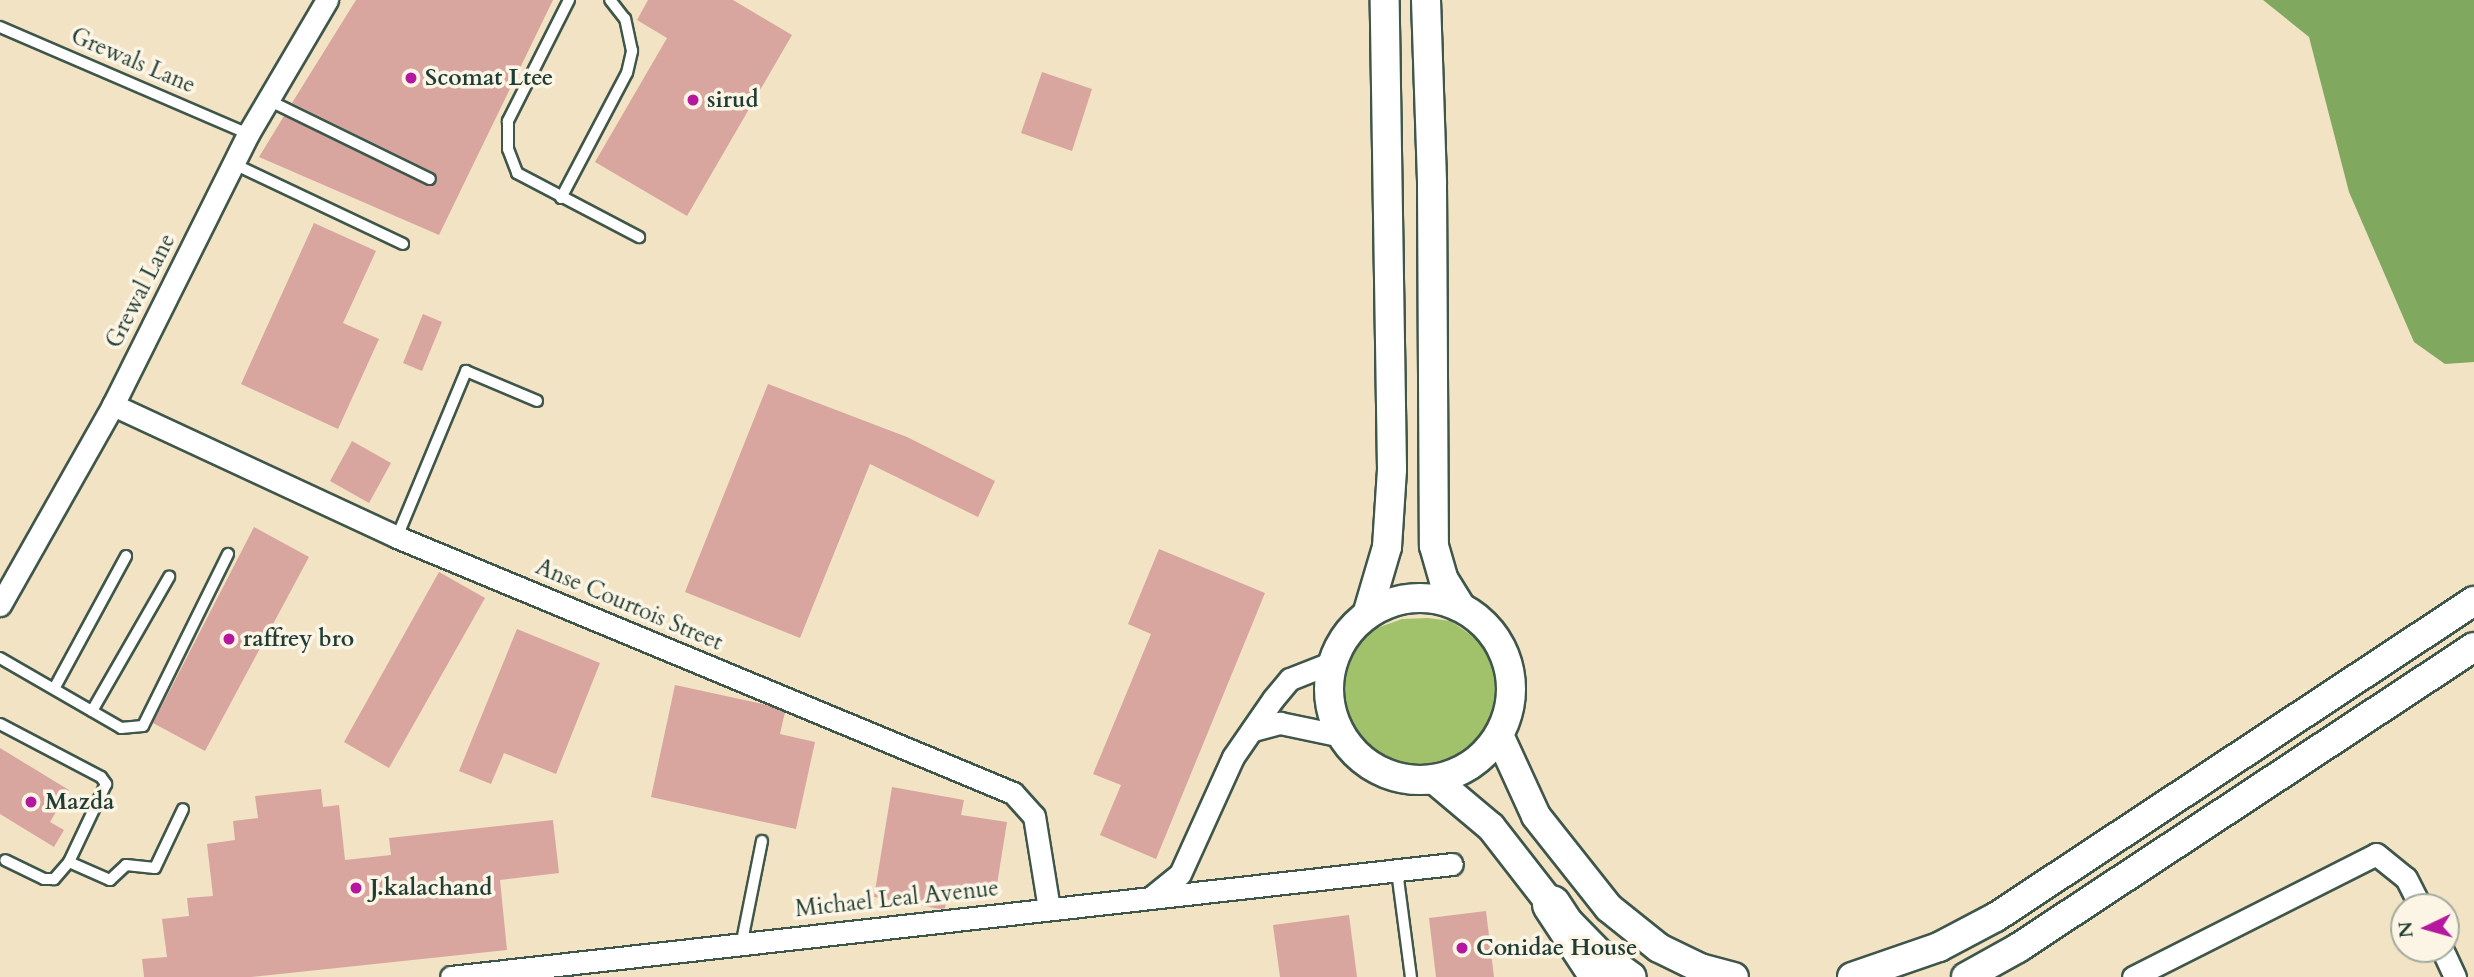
<!DOCTYPE html>
<html>
<head>
<meta charset="utf-8">
<style>
  body { margin:0 }
  #map { position:relative; width:2474px; height:977px; overflow:hidden; background:#f2e3c5; font-family:Cardo,serif }
  div>[style] { position:absolute }
  [style*='--x'] { left:calc(var(--x)*1px); top:calc(var(--y)*1px); width:calc(var(--w)*1px); rotate:calc(var(--a)*1deg) }
  .green>* { inset:0; background:#a1c26b }
  .forest>* { inset:0; background:#80a85f }
  .building>* { inset:0; background:#d8a69f }
  .roads { filter:drop-shadow(2px 0 #3f564a) drop-shadow(-2px 0 #3f564a) drop-shadow(0 2px #3f564a) drop-shadow(0 -2px #3f564a) }
  .service>* { height:10px; margin:-5px; padding:0 5px; transform-origin:5px; border-radius:5px; background:#fff }
  .minor>* { height:21px; margin:-10.5px; padding:0 10.5px; transform-origin:10.5px; border-radius:10.5px; background:#fff }
  .tertiary>* { height:28px; margin:-14px; padding:0 14px; transform-origin:14px; border-radius:14px; background:#fff }
  .tertiary>.ring { margin:-14px; padding:0; box-sizing:content-box; background:none; border:28px solid #fff; border-radius:50% }
  .trunk>* { height:37px; margin:-18.5px; padding:0 18.5px; transform-origin:18.5px; border-radius:18.5px; background:#fff }
  .dots>* { width:19px; height:19px; translate:-50% -50%; box-sizing:border-box; border:4px solid #fcf5e5; border-radius:50% }
  span { translate:-50% -50%; white-space:nowrap; text-align:center; line-height:1.15; -webkit-text-stroke:7px #fcf5e5; paint-order:stroke }
  .street-label { font-size:23px; color:#1f3d34 }
  .poi-label { font-size:23px; color:#1f3d34; font-weight:700 }
  .left { translate:0 -50%; text-align:left }
  .north { position:absolute; left:2390px; top:893px; width:70px; height:70px; box-sizing:border-box; background:#fcf5e5; border:2px solid #a4ab9e; border-radius:50%; rotate:265deg; font-size:19px; font-weight:700; line-height:28px; text-align:center; color:#1f3d34 }
  .north::after { content:''; display:block; margin:auto; width:24px; height:32px; background:#b5179e; clip-path:polygon(50% 0,100% 100%,50% 72%,0 100%) }
</style>
</head>
<body>
<div id="map">
  <div class="green">
    <i style="clip-path:polygon(1428px 618px,1451px 621px,1486px 646px,1496px 664px,1500px 689px,1493px 718px,1476px 740px,1451px 758px,1422px 765px,1394px 763px,1372px 752px,1353px 734px,1341px 709px,1340px 685px,1346px 661px,1357px 643px,1377px 628px,1402px 619px)"></i>
  </div>
  <div class="forest">
    <i style="clip-path:polygon(2263px 0,2474px 0,2474px 362px,2445px 364px,2414px 342px,2349px 192px,2309px 37px)"></i>
  </div>
  <div class="building">
    <i style="clip-path:polygon(356px 0,553px 0,439px 235px,259px 157px,284px 116px,427px 186px,437px 183px,433px 172px,292px 103px)"></i>
    <i style="clip-path:polygon(648px 0,733px 0,792px 35px,687px 216px,595px 162px,667px 38px,637px 20px)"></i>
    <i style="clip-path:polygon(1042px 72px,1092px 89px,1072px 151px,1021px 133px)"></i>
    <i style="clip-path:polygon(314px 223px,376px 251px,343px 323px,379px 339px,338px 429px,241px 384px)"></i>
    <i style="clip-path:polygon(423px 314px,442px 322px,422px 371px,403px 363px)"></i>
    <i style="clip-path:polygon(768px 384px,907px 437px,995px 481px,978px 517px,870px 464px,800px 638px,685px 592px)"></i>
    <i style="clip-path:polygon(352px 441px,391px 463px,369px 503px,330px 481px)"></i>
    <i style="clip-path:polygon(254px 527px,309px 557px,205px 751px,153px 723px)"></i>
    <i style="clip-path:polygon(1159px 549px,1265px 593px,1156px 859px,1100px 835px,1121px 785px,1093px 774px,1151px 634px,1128px 624px)"></i>
    <i style="clip-path:polygon(439px 572px,485px 598px,389px 768px,344px 742px)"></i>
    <i style="clip-path:polygon(517px 629px,600px 663px,556px 774px,504px 753px,491px 784px,459px 771px)"></i>
    <i style="clip-path:polygon(675px 685px,767px 705px,785px 712px,780px 734px,815px 742px,796px 829px,651px 797px)"></i>
    <i style="clip-path:polygon(0 748px,69px 790px,50px 822px,64px 830px,54px 847px,0 814px)"></i>
    <i style="clip-path:polygon(892px 787px,964px 800px,961px 815px,1007px 822px,995px 897px,948px 889px,945px 908px,940px 909px,874px 897px)"></i>
    <i style="clip-path:polygon(321px 789px,323px 807px,339px 805px,345px 860px,391px 855px,389px 838px,553px 820px,559px 873px,500px 880px,507px 950px,251px 977px,144px 977px,142px 959px,167px 957px,162px 919px,189px 916px,187px 898px,213px 896px,207px 844px,235px 840px,233px 821px,258px 818px,255px 796px)"></i>
    <i style="clip-path:polygon(1486px 911px,1494px 977px,1436px 977px,1429px 918px)"></i>
    <i style="clip-path:polygon(1349px 915px,1357px 977px,1280px 977px,1273px 925px)"></i>
  </div>
  <div class="roads">
    <div class="service">
      <i style="--x:569;--y:0;--w:136;--a:116.8"></i>
      <i style="--x:508;--y:121;--w:28;--a:90"></i>
      <i style="--x:508;--y:149;--w:26;--a:69"></i>
      <i style="--x:517;--y:173;--w:138;--a:27.7"></i>
      <i style="--x:0;--y:27;--w:270;--a:23.3"></i>
      <i style="--x:268;--y:100;--w:180;--a:26"></i>
      <i style="--x:234;--y:164;--w:187;--a:25.3"></i>
      <i style="--x:561;--y:198;--w:141;--a:-62.2"></i>
      <i style="--x:627;--y:73;--w:23;--a:-77"></i>
      <i style="--x:632;--y:51;--w:33;--a:-102"></i>
      <i style="--x:625;--y:19;--w:24;--a:-128"></i>
      <i style="--x:397;--y:537;--w:180;--a:-67.4"></i>
      <i style="--x:466;--y:371;--w:77;--a:22.9"></i>
      <i style="--x:0;--y:658;--w:140;--a:30"></i>
      <i style="--x:121;--y:728;--w:22;--a:-5"></i>
      <i style="--x:143;--y:726;--w:192;--a:-63.7"></i>
      <i style="--x:55;--y:687;--w:149;--a:-61.5"></i>
      <i style="--x:92;--y:711;--w:155;--a:-60.1"></i>
      <i style="--x:0;--y:724;--w:114;--a:27.7"></i>
      <i style="--x:101;--y:777;--w:9;--a:54"></i>
      <i style="--x:106;--y:784;--w:86;--a:115.4"></i>
      <i style="--x:69;--y:862;--w:23;--a:131"></i>
      <i style="--x:54;--y:879;--w:10;--a:180"></i>
      <i style="--x:44;--y:879;--w:43;--a:-154"></i>
      <i style="--x:69;--y:862;--w:45;--a:23.7"></i>
      <i style="--x:110;--y:880;--w:22;--a:-43"></i>
      <i style="--x:126;--y:865;--w:29;--a:6"></i>
      <i style="--x:155;--y:868;--w:65;--a:-64.6"></i>
      <i style="--x:1397;--y:871;--w:107;--a:82.5"></i>
      <i style="--x:742;--y:941;--w:102;--a:-78.7"></i>
    </div>
    <div class="minor">
      <i style="--x:113;--y:405;--w:313;--a:24.9"></i>
      <i style="--x:397;--y:537;--w:667;--a:22.57"></i>
      <i style="--x:1013;--y:793;--w:31;--a:48"></i>
      <i style="--x:1034;--y:816;--w:94;--a:80.8"></i>
      <i style="--x:0;--y:605;--w:230;--a:-60.5"></i>
      <i style="--x:113;--y:405;--w:303;--a:-63.5"></i>
      <i style="--x:248;--y:134;--w:156;--a:-59.5"></i>
      <i style="--x:1253;--y:730;--w:28;--a:-15"></i>
      <i style="--x:1280;--y:723;--w:63;--a:11.8"></i>
      <i style="--x:1154;--y:895;--w:33;--a:-39"></i>
      <i style="--x:1180;--y:874;--w:128;--a:-65.6"></i>
      <i style="--x:1233;--y:757;--w:70;--a:-55.4"></i>
      <i style="--x:1273;--y:699;--w:26;--a:-50"></i>
      <i style="--x:1290;--y:679;--w:46;--a:-21.6"></i>
      <i style="--x:2442;--y:949;--w:31;--a:65"></i>
      <i style="--x:451;--y:977;--w:1007;--a:-6.44"></i>
      <i style="--x:2133;--y:977;--w:272;--a:-26.8"></i>
      <i style="--x:2376;--y:854;--w:38;--a:39"></i>
      <i style="--x:2406;--y:878;--w:33;--a:63"></i>
    </div>
    <div class="tertiary">
      <i style="--x:1426;--y:0;--w:184;--a:88.1"></i>
      <i style="--x:1432;--y:184;--w:362;--a:89.7"></i>
      <i style="--x:1434;--y:546;--w:35;--a:74"></i>
      <i style="--x:1444;--y:580;--w:32;--a:58"></i>
      <i class="ring" style="left:1329px;top:598px;width:154px;height:154px"></i>
      <i style="--x:1367;--y:615;--w:71;--a:-73.6"></i>
      <i style="--x:1387;--y:547;--w:78;--a:-86.3"></i>
      <i style="--x:1392;--y:469;--w:469;--a:-90.9"></i>
      <i style="--x:1499;--y:735;--w:89;--a:65.4"></i>
      <i style="--x:1536;--y:816;--w:117;--a:51.6"></i>
      <i style="--x:1609;--y:908;--w:64;--a:38.7"></i>
      <i style="--x:1659;--y:948;--w:46;--a:26"></i>
      <i style="--x:1700;--y:968;--w:35;--a:15"></i>
      <i style="--x:1435;--y:780;--w:73;--a:40"></i>
      <i style="--x:1491;--y:827;--w:98;--a:52.1"></i>
      <i style="--x:1551;--y:904;--w:70;--a:45.6"></i>
      <i style="--x:1600;--y:954;--w:39;--a:36"></i>
      <i style="--x:1852;--y:977;--w:92;--a:-19"></i>
      <i style="--x:1939;--y:947;--w:64;--a:-27.8"></i>
      <i style="--x:1996;--y:917;--w:573;--a:-33.47"></i>
      <i style="--x:1966;--y:977;--w:60;--a:-29.1"></i>
      <i style="--x:2018;--y:948;--w:546;--a:-33.43"></i>
    </div>
    <div class="trunk">
      <i style="--x:1551;--y:904;--w:87;--a:56.7"></i>
    </div>
  </div>
  <div class="dots">
    <i style="left:411px;top:78px;background:#b5179e"></i>
    <i style="left:693px;top:100px;background:#b5179e"></i>
    <i style="left:229px;top:639px;background:#b5179e"></i>
    <i style="left:31px;top:802px;background:#b5179e"></i>
    <i style="left:356px;top:888px;background:#b5179e"></i>
    <i style="left:1462px;top:948px;background:#b5179e"></i>
  </div>
  <div class="street-label">
    <span style="left:133px;top:61px;rotate:23deg">Grewals Lane</span>
    <span style="left:141px;top:291px;rotate:-63deg">Grewal Lane</span>
    <span style="left:629px;top:605px;rotate:23deg">Anse Courtois Street</span>
    <span style="left:897px;top:899px;rotate:-6deg">Michael Leal Avenue</span>
  </div>
  <div class="poi-label">
    <span class="left" style="left:425px;top:78px">Scomat Ltee</span>
    <span class="left" style="left:707px;top:100px">sirud</span>
    <span class="left" style="left:243px;top:639px">raffrey bro</span>
    <span class="left" style="left:45px;top:802px">Mazda</span>
    <span class="left" style="left:370px;top:888px">J.kalachand</span>
    <span class="left" style="left:1476px;top:948px">Conidae House</span>
  </div>
  <div class="north">N</div>
</div>
</body>
</html>
